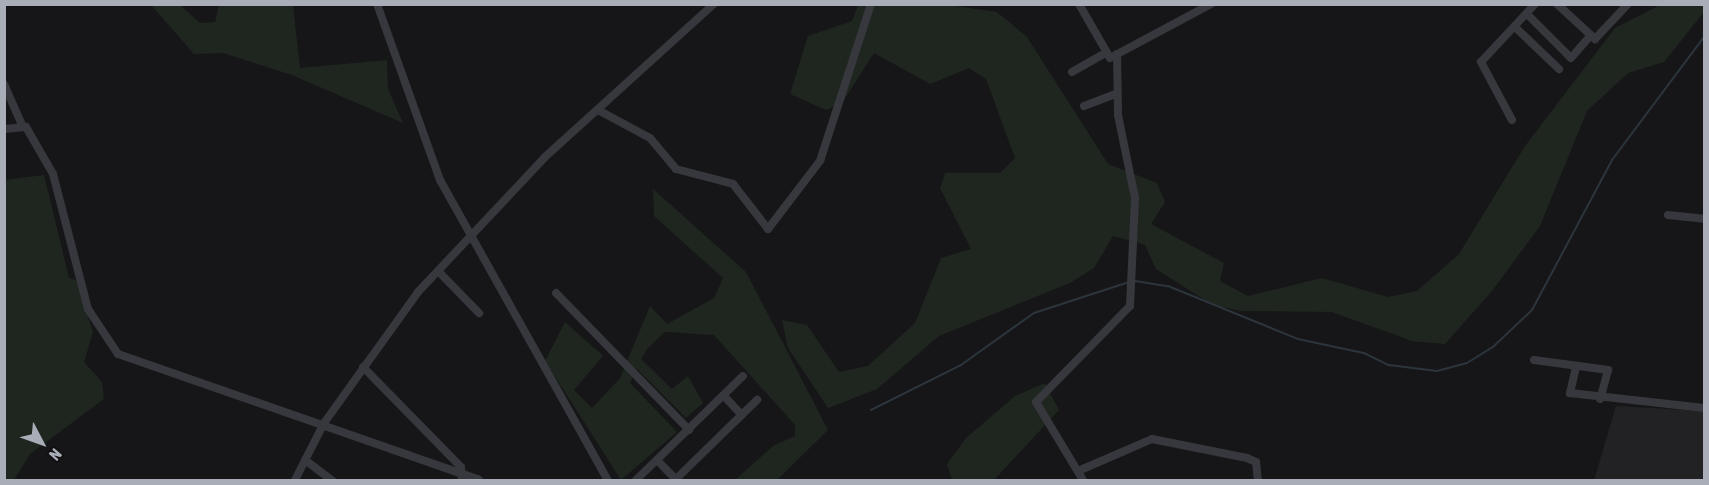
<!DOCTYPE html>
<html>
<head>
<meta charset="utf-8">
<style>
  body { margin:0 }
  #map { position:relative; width:1709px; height:485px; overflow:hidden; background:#161618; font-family:"Asap Condensed",sans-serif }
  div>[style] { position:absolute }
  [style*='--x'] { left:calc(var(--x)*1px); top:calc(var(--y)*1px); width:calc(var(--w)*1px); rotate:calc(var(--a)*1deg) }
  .built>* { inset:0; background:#222225 }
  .green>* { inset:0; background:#1e261f }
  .stream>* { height:2px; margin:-1px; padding:0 1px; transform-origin:1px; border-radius:1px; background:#2c353c }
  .minor>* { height:8px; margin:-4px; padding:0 4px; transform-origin:4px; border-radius:4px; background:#37383d }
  span { translate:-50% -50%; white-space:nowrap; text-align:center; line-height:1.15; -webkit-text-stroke:6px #111113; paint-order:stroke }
  .frame { position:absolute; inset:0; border:6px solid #a8adb8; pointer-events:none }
  .north { position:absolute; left:12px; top:413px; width:60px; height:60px; -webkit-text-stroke:4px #111113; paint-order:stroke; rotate:131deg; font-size:16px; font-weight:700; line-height:24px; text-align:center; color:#a8adb8 }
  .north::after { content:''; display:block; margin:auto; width:21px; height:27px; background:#a8adb8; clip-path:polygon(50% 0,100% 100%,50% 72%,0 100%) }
</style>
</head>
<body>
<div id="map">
  <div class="built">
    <i style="clip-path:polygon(1616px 406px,1704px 411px,1704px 480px,1594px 480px)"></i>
  </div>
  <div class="green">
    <i style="clip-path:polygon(151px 5px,180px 5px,200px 23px,215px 22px,219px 5px,293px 5px,300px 68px,387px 60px,388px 89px,403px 123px,292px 75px,223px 53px,194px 54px)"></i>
    <i style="clip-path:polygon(858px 5px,948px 5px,997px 12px,1027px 37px,1108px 164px,1157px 183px,1165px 202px,1151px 224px,1224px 263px,1220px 281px,1248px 296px,1322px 278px,1388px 297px,1417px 291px,1459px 254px,1525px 146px,1615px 28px,1660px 5px,1704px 5px,1704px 12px,1664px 62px,1628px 73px,1587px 111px,1540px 226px,1492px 291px,1445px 344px,1412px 341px,1332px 312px,1240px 311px,1211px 304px,1156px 269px,1145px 245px,1113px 236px,1094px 268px,1070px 283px,939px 336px,877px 389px,828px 408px,788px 348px,782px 320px,807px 325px,839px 372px,868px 366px,915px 323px,941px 258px,971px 249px,940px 188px,945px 173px,1000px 173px,1015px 158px,986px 79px,969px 68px,930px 84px,874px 53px,842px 103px,826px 110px,790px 94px,808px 36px,852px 21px)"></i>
    <i style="clip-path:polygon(44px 175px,69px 278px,76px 280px,93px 332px,84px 362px,102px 382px,104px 399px,30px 454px,14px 480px,4px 480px,4px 180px)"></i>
    <i style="clip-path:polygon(653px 189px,746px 272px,828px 430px,777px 480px,735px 480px,773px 446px,795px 436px,795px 425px,714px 335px,665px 332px,647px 349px,641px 359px,672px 389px,688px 376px,703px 403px,686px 418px,636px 368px,630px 383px,677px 432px,621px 480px,545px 361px,565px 322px,603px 356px,574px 390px,592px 408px,620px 378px,650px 306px,667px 324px,714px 298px,723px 278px,654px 216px)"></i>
    <i style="clip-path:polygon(1045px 383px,1059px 410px,994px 480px,952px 480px,947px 464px,966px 438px,1015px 396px)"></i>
  </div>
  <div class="stream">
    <i style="--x:1135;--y:281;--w:33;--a:9"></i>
    <i style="--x:1168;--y:286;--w:140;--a:22.2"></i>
    <i style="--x:1298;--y:339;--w:67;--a:12"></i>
    <i style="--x:1364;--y:353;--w:28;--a:26"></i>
    <i style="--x:1389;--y:365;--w:48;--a:7.1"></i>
    <i style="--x:1437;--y:371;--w:31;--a:-15"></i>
    <i style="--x:1467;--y:363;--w:32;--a:-32"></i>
    <i style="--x:1494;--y:346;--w:52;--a:-43.5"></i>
    <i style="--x:1532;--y:310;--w:170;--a:-61.9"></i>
    <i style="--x:1612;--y:160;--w:154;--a:-53.2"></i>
    <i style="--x:871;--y:410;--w:101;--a:-26.6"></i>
    <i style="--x:961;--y:365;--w:90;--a:-35.5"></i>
    <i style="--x:1034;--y:313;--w:100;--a:-18.1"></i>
  </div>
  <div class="minor">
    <i style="--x:377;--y:4;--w:187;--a:70.3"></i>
    <i style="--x:440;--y:180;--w:344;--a:60.8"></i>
    <i style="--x:1079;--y:4;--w:62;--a:60.1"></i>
    <i style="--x:1110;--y:58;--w:115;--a:-28.1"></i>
    <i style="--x:1557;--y:4;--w:52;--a:42.6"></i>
    <i style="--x:1595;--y:39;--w:48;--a:-46.7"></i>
    <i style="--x:1527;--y:14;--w:62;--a:45"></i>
    <i style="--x:1571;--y:58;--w:30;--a:-49"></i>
    <i style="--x:1515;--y:27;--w:61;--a:43.7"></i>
    <i style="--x:1072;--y:72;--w:40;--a:-29.7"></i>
    <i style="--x:4;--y:84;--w:45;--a:66.3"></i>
    <i style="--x:1084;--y:106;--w:33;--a:-21"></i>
    <i style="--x:598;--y:110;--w:59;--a:28.3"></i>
    <i style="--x:650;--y:138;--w:40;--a:50"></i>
    <i style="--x:676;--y:169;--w:59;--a:14.7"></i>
    <i style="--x:733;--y:184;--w:57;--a:52.1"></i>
    <i style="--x:768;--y:229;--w:86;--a:-52.6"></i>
    <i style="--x:820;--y:161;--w:165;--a:-72"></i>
    <i style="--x:1512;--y:120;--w:66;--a:-118.1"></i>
    <i style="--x:1481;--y:62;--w:79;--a:-47"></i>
    <i style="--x:4;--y:129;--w:22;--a:-5"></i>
    <i style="--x:26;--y:127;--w:54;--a:60.1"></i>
    <i style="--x:53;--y:174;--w:139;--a:75.5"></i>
    <i style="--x:88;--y:309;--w:54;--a:56.3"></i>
    <i style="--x:118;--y:354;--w:382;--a:19.2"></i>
    <i style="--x:1668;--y:215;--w:36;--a:6"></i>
    <i style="--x:438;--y:271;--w:59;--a:45.7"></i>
    <i style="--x:556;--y:293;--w:191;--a:45.8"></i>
    <i style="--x:1534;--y:360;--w:75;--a:7.7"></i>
    <i style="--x:1608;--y:370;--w:30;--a:105"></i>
    <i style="--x:363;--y:367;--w:140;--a:45.6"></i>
    <i style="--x:461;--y:467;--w:13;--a:86"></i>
    <i style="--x:1576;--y:367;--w:27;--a:103"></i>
    <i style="--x:1570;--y:393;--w:135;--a:6.4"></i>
    <i style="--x:724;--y:396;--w:26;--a:47"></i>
    <i style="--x:305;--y:460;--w:34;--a:37"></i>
    <i style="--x:657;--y:460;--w:28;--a:46"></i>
    <i style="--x:1078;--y:471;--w:81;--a:-23.4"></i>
    <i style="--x:1152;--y:439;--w:97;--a:11.3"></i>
    <i style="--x:1247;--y:458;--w:10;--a:24"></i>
    <i style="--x:1256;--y:462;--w:18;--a:84"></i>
    <i style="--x:295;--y:480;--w:64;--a:-63"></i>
    <i style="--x:324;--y:423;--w:161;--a:-54.3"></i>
    <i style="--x:418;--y:292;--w:185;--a:-46.7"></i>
    <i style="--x:545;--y:157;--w:228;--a:-42.2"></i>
    <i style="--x:636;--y:480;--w:149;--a:-44.2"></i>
    <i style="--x:675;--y:480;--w:115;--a:-44.3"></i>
    <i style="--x:1083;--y:480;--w:91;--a:-121.1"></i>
    <i style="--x:1036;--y:402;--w:134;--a:-45.6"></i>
    <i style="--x:1130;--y:306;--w:108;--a:-87.3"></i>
    <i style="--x:1135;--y:198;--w:85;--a:-101.6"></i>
    <i style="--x:1118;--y:115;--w:61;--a:-90.9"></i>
  </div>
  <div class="frame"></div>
  <div class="north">N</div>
</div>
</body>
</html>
